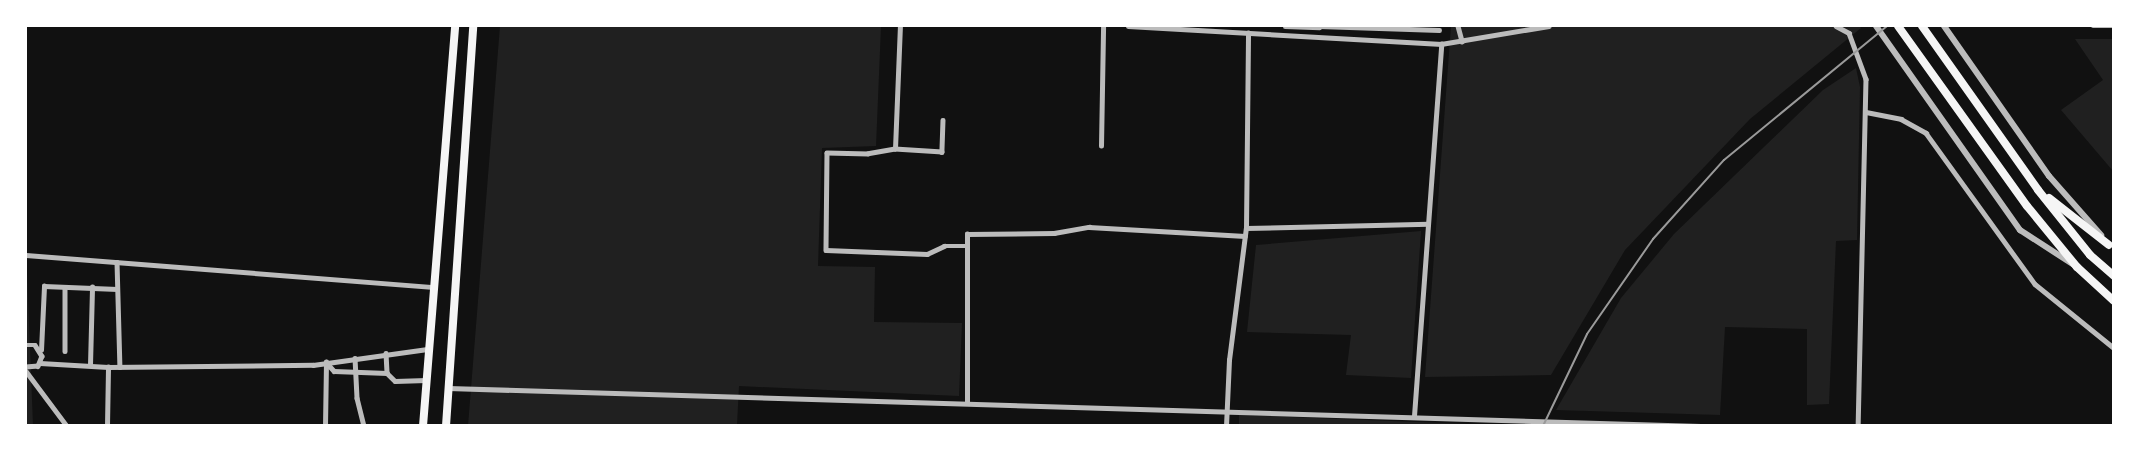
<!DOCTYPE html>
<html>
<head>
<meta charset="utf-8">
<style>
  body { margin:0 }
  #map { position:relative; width:2139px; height:451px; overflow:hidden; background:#111; font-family:Spectral,serif }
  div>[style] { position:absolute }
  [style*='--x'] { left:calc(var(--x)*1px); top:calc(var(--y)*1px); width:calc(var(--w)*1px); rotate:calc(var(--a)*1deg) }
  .green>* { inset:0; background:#202020 }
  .minor>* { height:4.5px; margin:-2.25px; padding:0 2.25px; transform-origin:2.25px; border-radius:2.25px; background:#bcbcbc }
  .tertiary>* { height:6px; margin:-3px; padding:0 3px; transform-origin:3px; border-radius:3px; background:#bcbcbc }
  .primary>* { height:8px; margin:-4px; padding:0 4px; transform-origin:4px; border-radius:4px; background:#f5f5f5 }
  .rail>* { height:2px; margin:-1px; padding:0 1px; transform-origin:1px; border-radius:1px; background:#9a9a9a }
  span { translate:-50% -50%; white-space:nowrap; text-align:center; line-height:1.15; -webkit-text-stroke:4.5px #fff; paint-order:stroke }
  .frame { position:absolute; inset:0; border:27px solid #fff; pointer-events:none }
</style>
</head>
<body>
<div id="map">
  <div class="green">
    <i style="clip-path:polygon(500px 26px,881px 26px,876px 146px,822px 148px,818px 266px,875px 267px,874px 322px,962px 323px,959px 396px,739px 386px,737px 425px,468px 426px)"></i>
    <i style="clip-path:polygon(1451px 26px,1859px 26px,1861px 28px,1750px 119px,1625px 250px,1551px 375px,1425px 377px)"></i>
    <i style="clip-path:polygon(2075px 39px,2113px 39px,2113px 171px,2061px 110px,2103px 80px)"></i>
    <i style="clip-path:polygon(1856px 68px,1860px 87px,1857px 240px,1836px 241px,1829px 404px,1807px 405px,1807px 329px,1725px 327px,1720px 415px,1556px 410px,1621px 298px,1674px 234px,1823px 90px)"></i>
    <i style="clip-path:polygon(1421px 231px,1411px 378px,1346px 375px,1351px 335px,1247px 332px,1256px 245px)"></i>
    <i style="clip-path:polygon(26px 273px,27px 273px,33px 426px,26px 425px)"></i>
    <i style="clip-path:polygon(1239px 415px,1494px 425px,1239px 425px)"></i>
  </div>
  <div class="minor">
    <i style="--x:1128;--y:26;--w:314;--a:3.3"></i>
    <i style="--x:1441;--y:44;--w:109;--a:-9.5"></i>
    <i style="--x:1285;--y:26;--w:34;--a:2"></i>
    <i style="--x:1319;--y:26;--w:120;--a:1.9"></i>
    <i style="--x:1458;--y:26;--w:16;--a:75"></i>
    <i style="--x:1836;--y:26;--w:15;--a:28"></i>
    <i style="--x:1849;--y:33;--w:49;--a:69.7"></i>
    <i style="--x:1866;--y:79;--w:347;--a:91.3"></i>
    <i style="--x:2093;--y:26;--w:21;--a:0"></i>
    <i style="--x:1866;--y:112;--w:36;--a:11"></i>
    <i style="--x:1901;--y:119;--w:29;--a:29"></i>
    <i style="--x:1926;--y:133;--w:186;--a:54.2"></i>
    <i style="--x:2035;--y:284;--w:102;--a:39"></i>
    <i style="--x:943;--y:120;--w:32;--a:92"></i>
    <i style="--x:942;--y:152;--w:47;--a:-176.3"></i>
    <i style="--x:895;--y:149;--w:27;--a:170"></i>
    <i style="--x:868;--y:154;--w:41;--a:-178.6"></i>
    <i style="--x:827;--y:153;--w:97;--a:90.6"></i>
    <i style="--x:826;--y:250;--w:101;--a:2.3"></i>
    <i style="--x:927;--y:254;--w:19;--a:-25"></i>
    <i style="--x:944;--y:246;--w:23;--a:0"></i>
    <i style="--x:1101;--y:146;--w:120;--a:-89"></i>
    <i style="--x:895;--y:149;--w:123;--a:-87.7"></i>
    <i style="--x:1246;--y:228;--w:182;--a:-1.3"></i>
    <i style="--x:26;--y:255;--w:409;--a:4.5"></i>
    <i style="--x:117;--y:262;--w:105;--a:88.4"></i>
    <i style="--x:65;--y:287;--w:64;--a:90"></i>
    <i style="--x:26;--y:345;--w:9;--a:0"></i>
    <i style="--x:35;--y:345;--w:13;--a:58"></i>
    <i style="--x:42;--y:356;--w:11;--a:112"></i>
    <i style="--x:38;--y:366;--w:12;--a:175"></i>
    <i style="--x:41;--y:350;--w:64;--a:-87.3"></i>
    <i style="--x:44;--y:286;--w:73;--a:2.4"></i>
    <i style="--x:386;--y:353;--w:20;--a:87"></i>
    <i style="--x:387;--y:373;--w:11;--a:45"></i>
    <i style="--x:395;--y:381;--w:31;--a:-2"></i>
    <i style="--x:355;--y:358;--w:40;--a:87.1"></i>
    <i style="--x:357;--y:398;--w:29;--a:76"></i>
    <i style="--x:326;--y:362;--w:12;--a:48"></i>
    <i style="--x:334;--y:371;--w:53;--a:2.2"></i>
    <i style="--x:40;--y:363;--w:68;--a:3.4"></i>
    <i style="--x:108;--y:367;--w:205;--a:-0.6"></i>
    <i style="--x:313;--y:365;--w:117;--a:-7.9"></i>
    <i style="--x:90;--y:365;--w:78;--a:-88.5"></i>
    <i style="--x:26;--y:371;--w:69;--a:53.3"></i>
    <i style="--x:448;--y:388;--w:1253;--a:1.74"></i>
    <i style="--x:967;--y:403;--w:169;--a:-90"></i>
    <i style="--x:967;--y:234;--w:87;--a:-0.7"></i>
    <i style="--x:1054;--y:233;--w:36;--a:-10"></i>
    <i style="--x:1089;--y:227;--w:156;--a:3.3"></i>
    <i style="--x:1414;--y:416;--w:373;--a:-85.8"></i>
    <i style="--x:107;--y:426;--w:59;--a:-89"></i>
    <i style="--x:325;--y:426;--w:64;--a:-89.1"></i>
    <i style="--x:1226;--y:426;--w:66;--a:-87.4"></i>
    <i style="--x:1229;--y:360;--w:133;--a:-82.7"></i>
    <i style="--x:1246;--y:228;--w:195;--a:-89.4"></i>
  </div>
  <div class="tertiary">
    <i style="--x:1876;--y:26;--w:250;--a:54.8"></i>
    <i style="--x:2020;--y:230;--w:64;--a:32.9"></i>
    <i style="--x:1944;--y:26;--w:183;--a:55"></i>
    <i style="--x:2049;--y:176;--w:79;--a:48.6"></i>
  </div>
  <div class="primary">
    <i style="--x:1898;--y:26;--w:221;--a:54.4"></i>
    <i style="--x:2027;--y:206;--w:79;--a:50.7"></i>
    <i style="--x:2077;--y:267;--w:50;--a:42.6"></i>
    <i style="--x:1922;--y:26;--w:201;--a:54.7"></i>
    <i style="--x:2038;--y:190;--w:83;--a:51.3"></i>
    <i style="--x:2090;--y:255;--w:32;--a:41"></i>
    <i style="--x:2049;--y:198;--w:76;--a:38.1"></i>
    <i style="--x:423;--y:426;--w:401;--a:-85.4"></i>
    <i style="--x:446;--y:426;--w:401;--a:-86.1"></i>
  </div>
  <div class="rail">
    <i style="--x:1543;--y:426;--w:102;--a:-64.4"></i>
    <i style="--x:1587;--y:334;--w:116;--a:-55.2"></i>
    <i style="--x:1653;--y:239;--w:106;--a:-48.1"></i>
    <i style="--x:1724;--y:160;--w:211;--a:-39.4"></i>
  </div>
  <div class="frame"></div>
</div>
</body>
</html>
